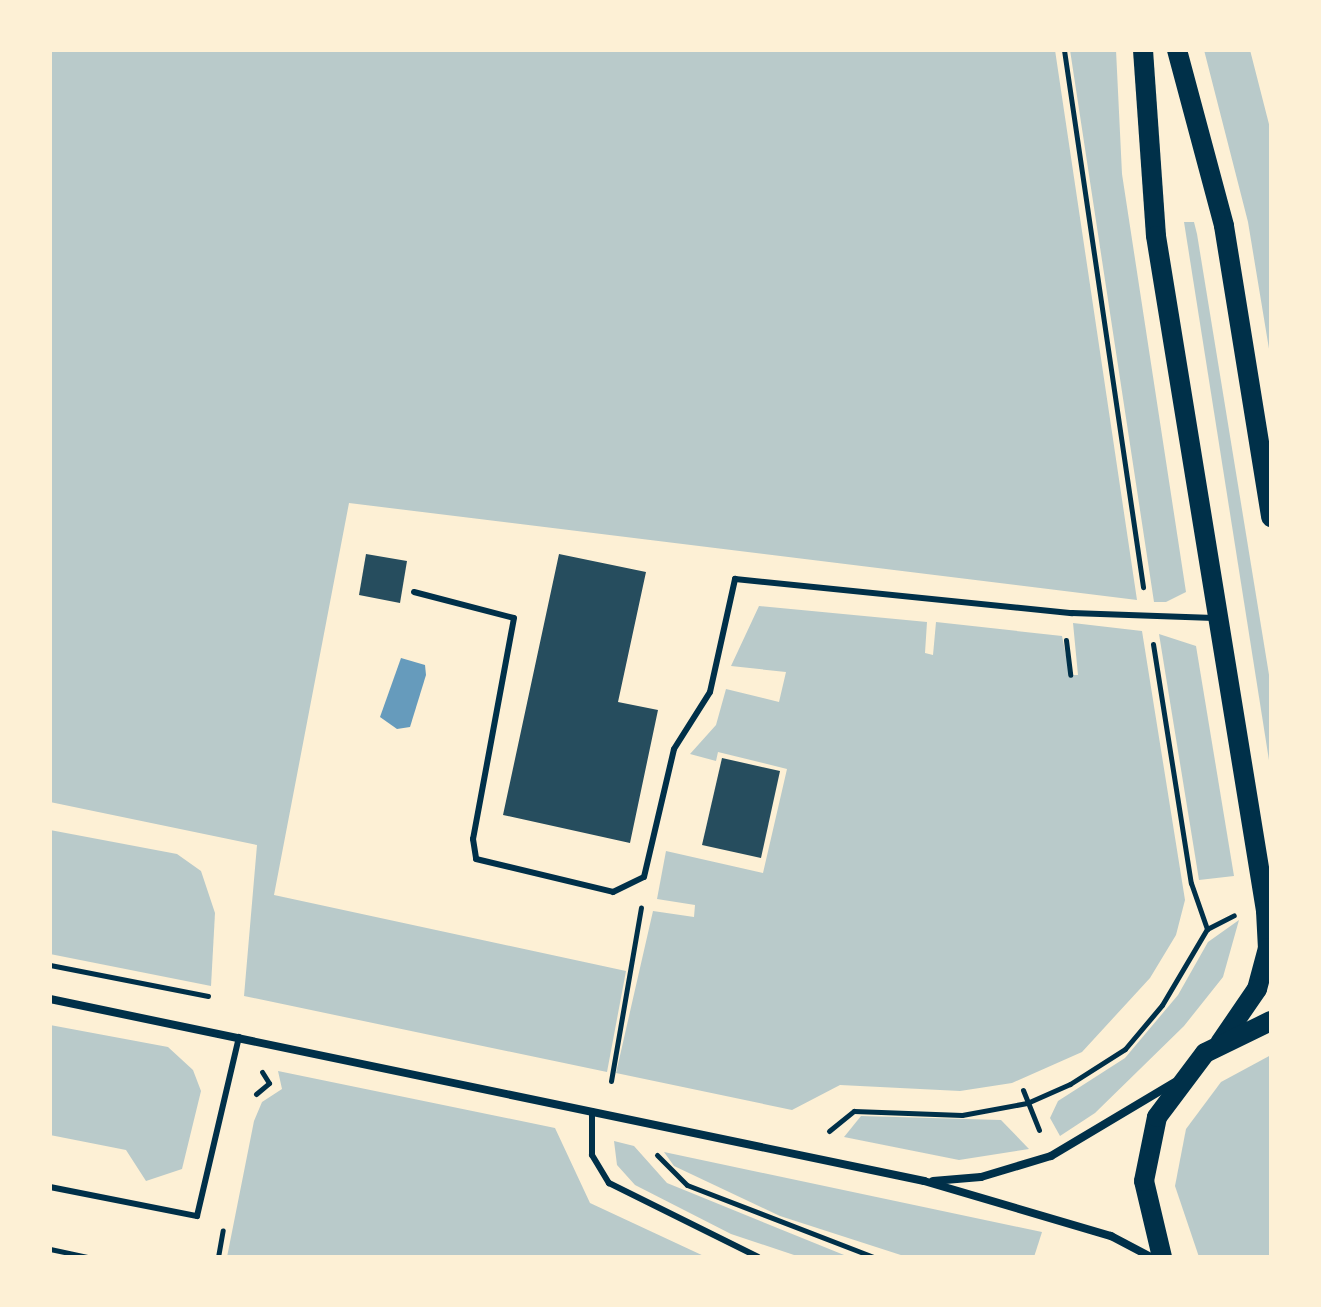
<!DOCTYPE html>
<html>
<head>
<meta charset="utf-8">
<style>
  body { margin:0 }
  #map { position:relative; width:1321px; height:1307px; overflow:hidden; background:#fdf0d5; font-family:Quicksand,sans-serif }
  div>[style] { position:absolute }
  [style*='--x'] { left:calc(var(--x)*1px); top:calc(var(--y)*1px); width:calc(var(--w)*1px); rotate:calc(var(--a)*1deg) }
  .green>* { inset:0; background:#b9caca }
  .water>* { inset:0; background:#669bbc }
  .building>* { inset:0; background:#264d5e }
  .path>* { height:5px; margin:-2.5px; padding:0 2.5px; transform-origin:2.5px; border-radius:2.5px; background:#003049 }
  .service>* { height:6px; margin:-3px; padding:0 3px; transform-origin:3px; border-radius:3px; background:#003049 }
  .minor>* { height:8px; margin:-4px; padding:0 4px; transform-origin:4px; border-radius:4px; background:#003049 }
  .primary>* { height:20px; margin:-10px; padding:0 10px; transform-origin:10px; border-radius:10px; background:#003049 }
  span { translate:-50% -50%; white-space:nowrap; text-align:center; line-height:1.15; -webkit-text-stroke:6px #fdf0d5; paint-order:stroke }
  .frame { position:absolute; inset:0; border:52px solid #fdf0d5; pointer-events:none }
</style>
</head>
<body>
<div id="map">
  <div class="green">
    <i style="clip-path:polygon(50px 50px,1055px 50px,1137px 600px,349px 503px,274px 895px,626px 971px,607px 1072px,244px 996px,257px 845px,50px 802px)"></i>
    <i style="clip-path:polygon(1070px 50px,1116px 50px,1122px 174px,1186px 592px,1166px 602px,1154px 602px)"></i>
    <i style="clip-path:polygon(1204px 50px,1250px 50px,1271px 132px,1271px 361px,1248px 222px)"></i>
    <i style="clip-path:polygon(1184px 222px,1194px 222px,1197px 234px,1271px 687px,1271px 773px)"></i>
    <i style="clip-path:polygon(759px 606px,927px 622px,925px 653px,933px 655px,936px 622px,1062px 636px,1070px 675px,1078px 675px,1073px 623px,1142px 631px,1185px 900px,1176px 935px,1150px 978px,1082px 1052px,1012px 1083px,960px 1091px,840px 1085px,792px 1110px,616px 1073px,653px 911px,694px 917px,695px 905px,657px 899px,666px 851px,763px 873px,787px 769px,718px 752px,716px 761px,690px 754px,716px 725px,726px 689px,779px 702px,786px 672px,731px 666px)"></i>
    <i style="clip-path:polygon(1159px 634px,1196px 646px,1234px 876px,1199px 880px)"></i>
    <i style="clip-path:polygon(50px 830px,177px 854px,201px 871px,215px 913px,211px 986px,50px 954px)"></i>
    <i style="clip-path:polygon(1239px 920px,1223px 977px,1184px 1026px,1095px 1113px,1060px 1136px,1050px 1118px,1058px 1101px,1125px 1058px,1178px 995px,1208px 942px)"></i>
    <i style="clip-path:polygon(50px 1025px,168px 1047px,193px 1070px,201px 1091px,182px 1169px,146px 1181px,126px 1150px,50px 1135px)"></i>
    <i style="clip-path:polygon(1271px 1055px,1271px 1257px,1199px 1257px,1175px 1186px,1186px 1129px,1221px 1082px)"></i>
    <i style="clip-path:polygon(278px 1071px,555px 1128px,590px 1203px,706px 1257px,227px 1257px,254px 1121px,262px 1102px,282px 1089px)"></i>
    <i style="clip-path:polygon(861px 1116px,1001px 1120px,1029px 1149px,959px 1160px,844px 1137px)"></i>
    <i style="clip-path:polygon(614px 1141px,634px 1146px,667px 1183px,849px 1257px,800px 1257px,731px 1234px,635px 1185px,617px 1165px)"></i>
    <i style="clip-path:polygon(664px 1152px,1042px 1232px,1034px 1257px,907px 1257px,780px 1216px,674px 1166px)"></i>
  </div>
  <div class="water">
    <i style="clip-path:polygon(401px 658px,425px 665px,426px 675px,410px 727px,397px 729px,380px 717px)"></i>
  </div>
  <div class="building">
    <i style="clip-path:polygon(366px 554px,407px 561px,400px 603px,359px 595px)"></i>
    <i style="clip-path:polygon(559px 554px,646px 572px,618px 702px,658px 710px,630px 843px,503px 815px)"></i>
    <i style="clip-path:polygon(722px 758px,780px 771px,761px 858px,702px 845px)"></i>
  </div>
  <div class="path">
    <i style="--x:1064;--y:50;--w:543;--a:81.63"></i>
    <i style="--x:1066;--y:640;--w:35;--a:83"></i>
    <i style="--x:1153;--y:644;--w:242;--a:81"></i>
    <i style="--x:1191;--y:883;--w:49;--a:70.8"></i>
    <i style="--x:50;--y:965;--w:161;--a:11.1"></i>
    <i style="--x:611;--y:1081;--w:176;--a:-80.2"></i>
    <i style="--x:1023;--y:1090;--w:43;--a:68.2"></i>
    <i style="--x:256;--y:1094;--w:17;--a:-40"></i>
    <i style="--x:269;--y:1083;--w:13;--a:-122"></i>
    <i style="--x:829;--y:1131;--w:32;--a:-39"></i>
    <i style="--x:854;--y:1111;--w:108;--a:2.1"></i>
    <i style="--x:962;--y:1115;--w:66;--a:-10.5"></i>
    <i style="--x:1027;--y:1103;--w:47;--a:-23.8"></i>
    <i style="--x:1070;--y:1084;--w:65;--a:-32.5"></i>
    <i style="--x:1125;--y:1049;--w:57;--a:-49.9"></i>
    <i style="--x:1162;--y:1005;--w:88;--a:-59.4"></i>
    <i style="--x:1207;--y:929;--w:30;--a:-27"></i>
    <i style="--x:657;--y:1155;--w:42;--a:45"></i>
    <i style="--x:687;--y:1185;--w:200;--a:21.1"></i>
    <i style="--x:50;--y:1249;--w:38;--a:12"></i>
    <i style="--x:218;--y:1257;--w:27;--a:-80"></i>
  </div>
  <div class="service">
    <i style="--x:414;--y:592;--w:103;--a:14.6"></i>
    <i style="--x:514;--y:618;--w:225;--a:100.5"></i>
    <i style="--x:473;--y:839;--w:20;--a:81"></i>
    <i style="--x:476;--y:859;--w:141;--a:13.5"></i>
    <i style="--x:613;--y:892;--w:34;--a:-26"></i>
    <i style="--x:644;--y:877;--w:131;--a:-76.8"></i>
    <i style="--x:674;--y:749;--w:67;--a:-57.7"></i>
    <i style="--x:710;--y:692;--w:116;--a:-77.5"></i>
    <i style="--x:735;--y:579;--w:339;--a:5.8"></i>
    <i style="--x:1072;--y:613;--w:142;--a:2"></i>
    <i style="--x:592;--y:1111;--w:44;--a:90"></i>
    <i style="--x:592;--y:1155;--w:33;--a:59"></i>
    <i style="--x:609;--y:1183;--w:166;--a:26.4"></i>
    <i style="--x:50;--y:1187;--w:150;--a:11.2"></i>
    <i style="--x:197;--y:1216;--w:184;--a:-76.8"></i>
  </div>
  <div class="minor">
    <i style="--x:50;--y:999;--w:893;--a:11.76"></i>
    <i style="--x:924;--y:1181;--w:195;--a:16.4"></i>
    <i style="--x:1111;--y:1236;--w:45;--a:27.7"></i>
    <i style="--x:933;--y:1181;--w:48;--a:-4.8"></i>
    <i style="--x:981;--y:1177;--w:73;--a:-16.7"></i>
    <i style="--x:1051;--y:1156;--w:144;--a:-30.8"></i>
  </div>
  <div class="primary">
    <i style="--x:1143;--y:50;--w:186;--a:86"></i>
    <i style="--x:1156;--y:236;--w:684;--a:80.74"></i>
    <i style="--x:1266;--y:911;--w:37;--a:87"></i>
    <i style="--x:1268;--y:948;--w:42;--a:105"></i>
    <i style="--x:1257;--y:989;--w:65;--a:124.4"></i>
    <i style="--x:1177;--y:50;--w:182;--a:75"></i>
    <i style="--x:1224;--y:226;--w:295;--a:80.8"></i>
    <i style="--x:1162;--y:1257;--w:78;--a:-103.3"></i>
    <i style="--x:1144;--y:1181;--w:65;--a:-78.5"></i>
    <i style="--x:1157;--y:1117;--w:80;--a:-53.1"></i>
    <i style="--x:1205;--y:1053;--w:73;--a:-25.9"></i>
  </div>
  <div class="frame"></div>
</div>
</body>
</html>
